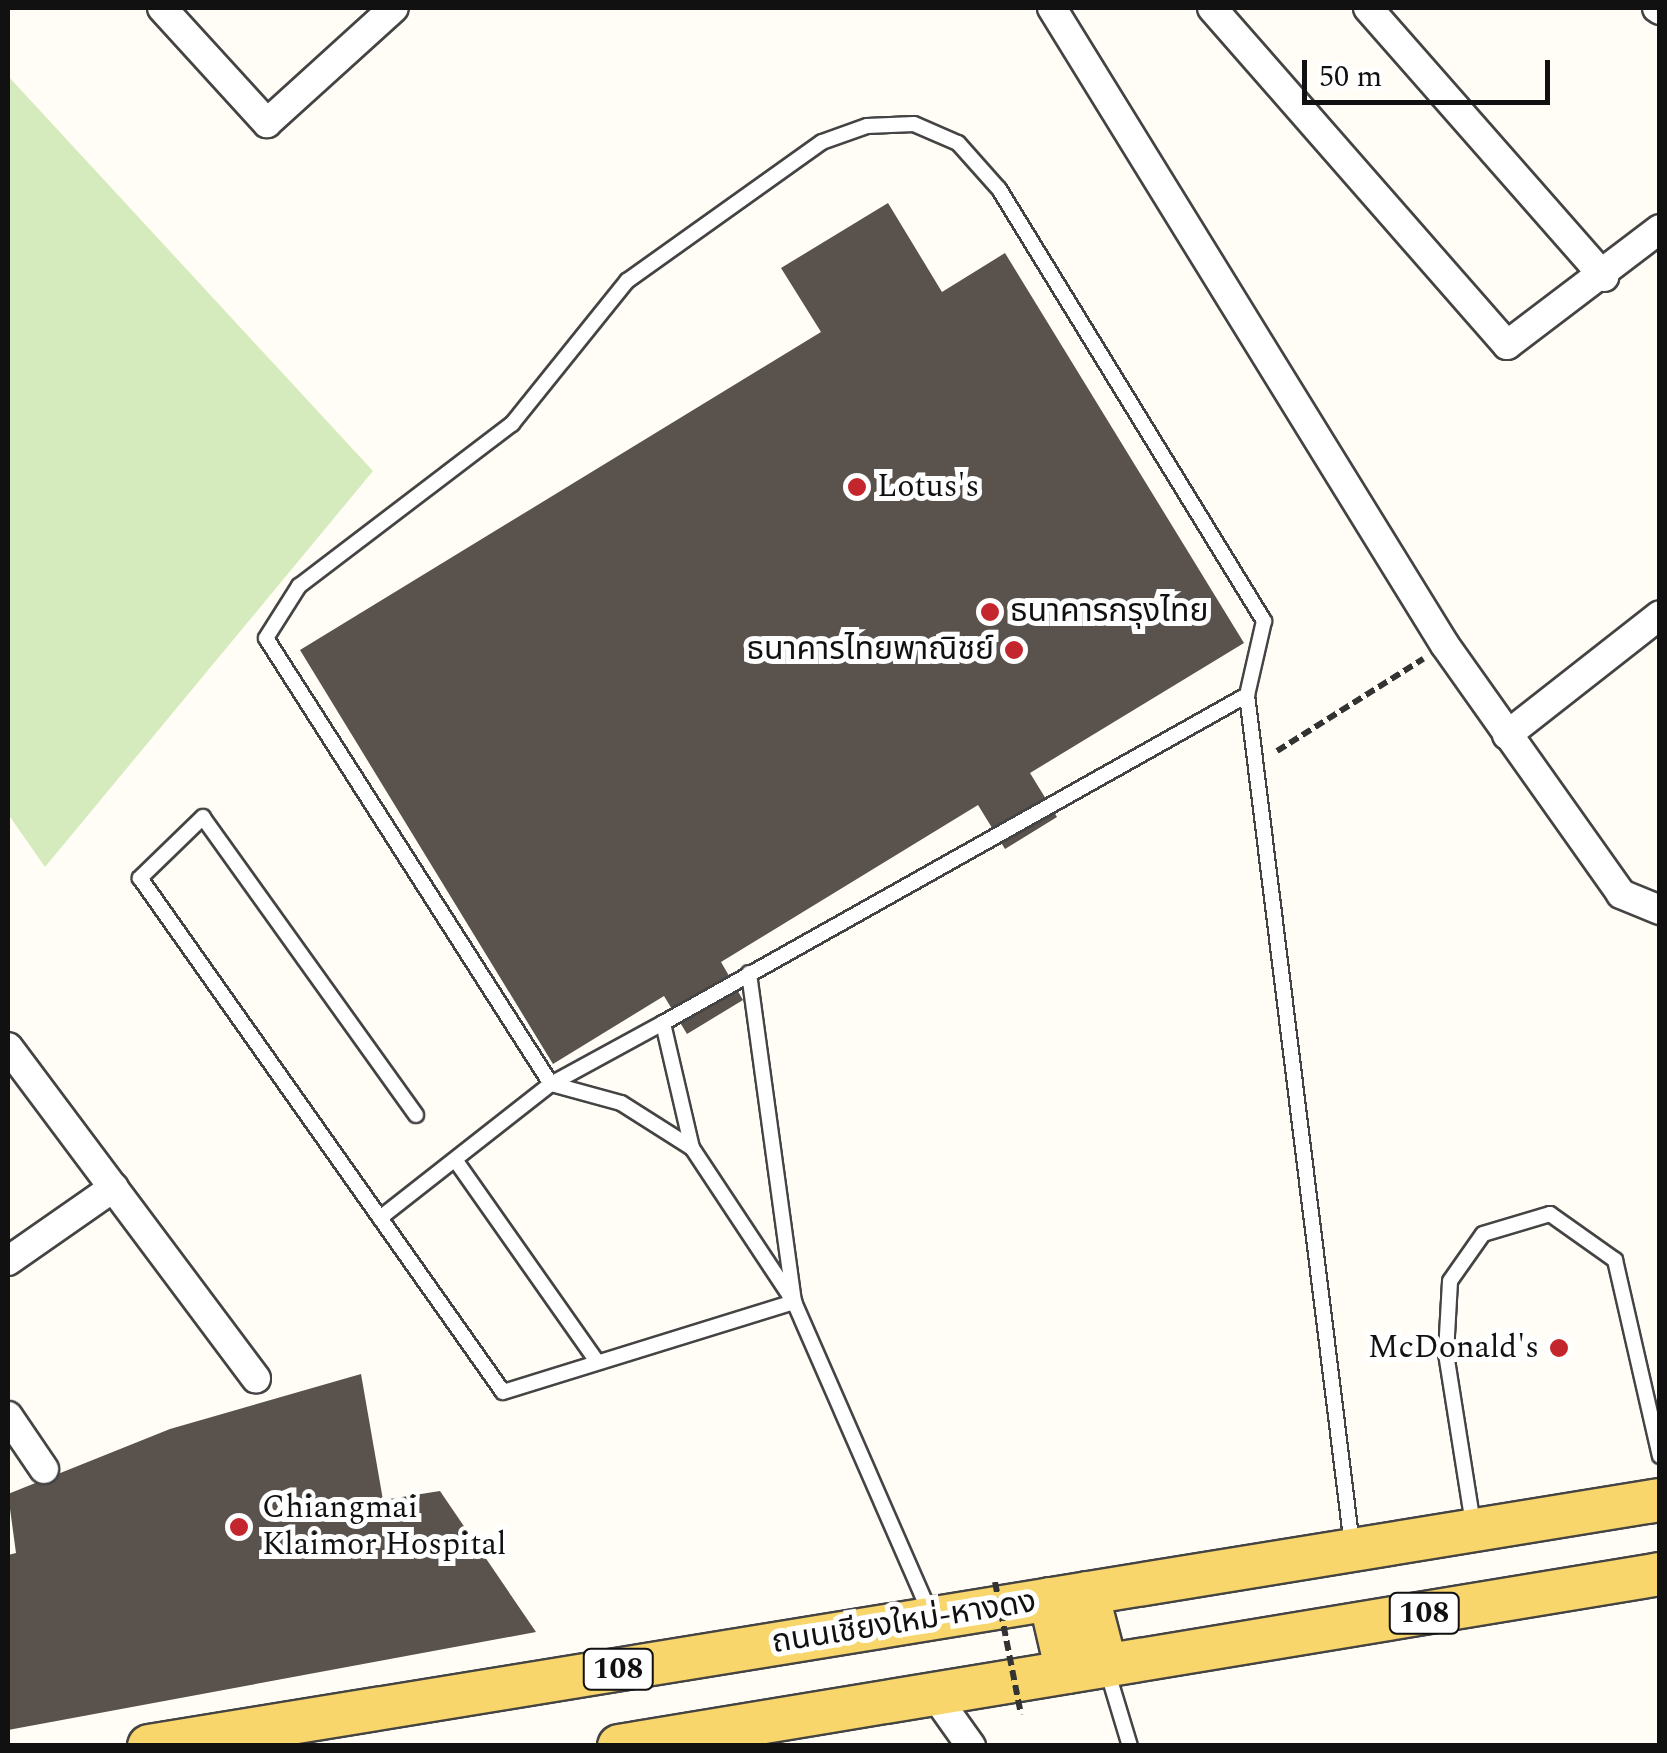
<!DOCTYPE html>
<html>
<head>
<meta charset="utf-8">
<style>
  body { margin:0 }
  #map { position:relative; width:1667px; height:1753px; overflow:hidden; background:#fffdf5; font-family:Spectral,"Noto Sans Thai",serif }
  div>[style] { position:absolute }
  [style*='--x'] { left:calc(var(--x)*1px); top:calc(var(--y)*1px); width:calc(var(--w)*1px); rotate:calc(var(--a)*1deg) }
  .green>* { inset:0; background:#d5ebbd }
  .building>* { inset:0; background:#5a524d }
  .path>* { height:6px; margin-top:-3px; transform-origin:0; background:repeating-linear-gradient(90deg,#333 0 10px,transparent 0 15px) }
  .roads { filter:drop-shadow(2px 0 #444) drop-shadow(-2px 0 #444) drop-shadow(0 2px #444) drop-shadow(0 -2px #444) }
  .service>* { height:14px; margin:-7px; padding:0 7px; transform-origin:7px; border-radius:7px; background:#fff }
  .minor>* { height:28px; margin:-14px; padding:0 14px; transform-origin:14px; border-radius:14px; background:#fff }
  .primary>* { height:42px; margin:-21px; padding:0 21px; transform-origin:21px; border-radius:21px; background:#f9d66b }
  .path-bridge>* { height:6px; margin-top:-3px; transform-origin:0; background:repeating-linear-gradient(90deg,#333 0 10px,transparent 0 15px) }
  .dots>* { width:28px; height:28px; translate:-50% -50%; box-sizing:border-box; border:5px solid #fff; border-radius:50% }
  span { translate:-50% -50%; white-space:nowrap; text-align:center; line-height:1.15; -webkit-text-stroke:10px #fff; paint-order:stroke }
  .shield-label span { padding:2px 8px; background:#fff; border:2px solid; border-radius:8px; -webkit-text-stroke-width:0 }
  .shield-label { font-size:30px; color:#111; font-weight:700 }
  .poi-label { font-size:32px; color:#111 }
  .left { translate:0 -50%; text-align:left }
  .right { translate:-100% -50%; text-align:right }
  .street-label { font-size:32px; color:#111 }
  .frame { position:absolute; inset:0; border:10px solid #111; pointer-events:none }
  .scale { position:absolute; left:1302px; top:60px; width:248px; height:45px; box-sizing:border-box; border:5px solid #111; border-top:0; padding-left:12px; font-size:30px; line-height:35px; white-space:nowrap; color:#111; -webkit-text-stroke:8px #fff; paint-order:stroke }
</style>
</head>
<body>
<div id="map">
  <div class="green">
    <i style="clip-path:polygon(8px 76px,373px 471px,45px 867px,8px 814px)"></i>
  </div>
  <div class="building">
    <i style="clip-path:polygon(888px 203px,942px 292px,1005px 253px,1244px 643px,1030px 773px,1057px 817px,1005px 849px,978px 805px,721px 962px,743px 1000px,687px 1034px,664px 996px,553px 1064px,300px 650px,821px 332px,781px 268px)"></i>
    <i style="clip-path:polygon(361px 1374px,383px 1500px,440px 1491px,536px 1632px,8px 1730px,8px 1555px,16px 1553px,8px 1494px,170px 1429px)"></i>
  </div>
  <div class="path">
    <i style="--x:1277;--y:751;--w:173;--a:-32.2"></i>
  </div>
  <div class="roads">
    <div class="service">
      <i style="--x:416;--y:1115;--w:366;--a:-125.6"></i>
      <i style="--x:203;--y:817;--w:88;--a:135.9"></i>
      <i style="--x:140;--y:878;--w:629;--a:54.77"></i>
      <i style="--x:503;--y:1392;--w:305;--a:-17.2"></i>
      <i style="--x:794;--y:1302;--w:332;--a:-97.8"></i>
      <i style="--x:692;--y:1148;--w:84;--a:-147.6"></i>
      <i style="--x:621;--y:1103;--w:73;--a:-164.8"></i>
      <i style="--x:551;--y:1084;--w:529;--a:-122.58"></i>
      <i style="--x:266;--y:638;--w:62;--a:-57.6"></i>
      <i style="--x:299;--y:586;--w:268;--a:-37.3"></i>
      <i style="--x:512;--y:424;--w:184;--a:-51.2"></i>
      <i style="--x:627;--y:281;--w:239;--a:-35.5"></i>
      <i style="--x:822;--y:142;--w:48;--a:-19.6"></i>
      <i style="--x:867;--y:126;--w:47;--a:-2.4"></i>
      <i style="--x:914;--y:124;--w:48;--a:23.4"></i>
      <i style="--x:958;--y:143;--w:62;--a:48.3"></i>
      <i style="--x:999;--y:189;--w:507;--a:58.47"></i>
      <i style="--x:1264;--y:621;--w:76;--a:102.9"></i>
      <i style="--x:456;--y:1161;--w:243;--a:54.9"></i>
      <i style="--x:380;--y:1218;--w:217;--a:-38.1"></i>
      <i style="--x:551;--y:1084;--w:128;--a:-28.6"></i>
      <i style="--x:1473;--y:1524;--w:173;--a:-99"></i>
      <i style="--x:1446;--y:1353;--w:72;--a:-86.8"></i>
      <i style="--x:1450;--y:1281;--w:57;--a:-54.9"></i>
      <i style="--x:1483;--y:1234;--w:70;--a:-16.6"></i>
      <i style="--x:1550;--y:1214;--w:80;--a:35.3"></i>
      <i style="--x:1615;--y:1260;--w:201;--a:77.1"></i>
      <i style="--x:930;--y:1613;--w:339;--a:-113.6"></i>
      <i style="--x:794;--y:1302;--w:185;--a:-123.5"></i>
      <i style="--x:692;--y:1148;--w:128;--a:-103.1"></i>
      <i style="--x:663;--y:1023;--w:670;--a:-29.32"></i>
      <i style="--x:1247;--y:695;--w:856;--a:82.96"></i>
      <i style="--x:1107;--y:1670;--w:79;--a:73.2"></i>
    </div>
    <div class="minor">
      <i style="--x:162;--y:8;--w:156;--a:47.6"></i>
      <i style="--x:267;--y:123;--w:171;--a:-42.2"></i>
      <i style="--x:1052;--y:8;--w:748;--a:58.33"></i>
      <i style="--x:1445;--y:645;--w:305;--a:54.7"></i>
      <i style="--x:1621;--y:894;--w:42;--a:22.3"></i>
      <i style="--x:1212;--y:8;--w:448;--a:48.8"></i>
      <i style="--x:1507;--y:345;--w:192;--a:-37.2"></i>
      <i style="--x:1368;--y:8;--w:358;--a:48.7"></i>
      <i style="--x:1657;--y:8;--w:4;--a:34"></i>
      <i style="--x:1507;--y:735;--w:194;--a:-38.1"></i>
      <i style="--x:8;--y:1047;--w:414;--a:53.2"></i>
      <i style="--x:8;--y:1261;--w:129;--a:-34.9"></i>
      <i style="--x:8;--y:1416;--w:64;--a:55.8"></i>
      <i style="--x:934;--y:1694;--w:64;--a:54.6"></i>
    </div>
    <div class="primary">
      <i style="--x:1087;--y:1593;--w:75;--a:75.4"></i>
      <i style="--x:1050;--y:1599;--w:75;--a:76.9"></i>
      <i style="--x:149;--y:1746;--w:1531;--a:-9.25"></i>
      <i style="--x:619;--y:1746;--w:1055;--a:-9.38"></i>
    </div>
  </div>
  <div class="path-bridge">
    <i style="--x:995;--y:1582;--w:135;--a:78.9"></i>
  </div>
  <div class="dots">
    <i style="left:857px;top:487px;background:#c4262e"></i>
    <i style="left:990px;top:612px;background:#c4262e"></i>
    <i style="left:1014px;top:650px;background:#c4262e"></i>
    <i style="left:1559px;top:1348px;background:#c4262e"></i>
    <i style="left:239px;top:1527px;background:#c4262e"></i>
  </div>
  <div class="shield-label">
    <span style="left:1424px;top:1613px">108</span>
    <span style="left:618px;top:1669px">108</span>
  </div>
  <div class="poi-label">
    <span class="left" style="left:877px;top:487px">Lotus's</span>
    <span class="left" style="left:1010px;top:612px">ธนาคารกรุงไทย</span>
    <span class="right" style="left:994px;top:650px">ธนาคารไทยพาณิชย์</span>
    <span class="right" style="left:1539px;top:1348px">McDonald's</span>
    <span class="left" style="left:262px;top:1527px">Chiangmai<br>Klaimor Hospital</span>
  </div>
  <div class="street-label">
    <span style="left:904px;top:1623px;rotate:-9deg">ถนนเชียงใหม่-หางดง</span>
  </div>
  <div class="frame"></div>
  <div class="scale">50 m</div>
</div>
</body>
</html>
